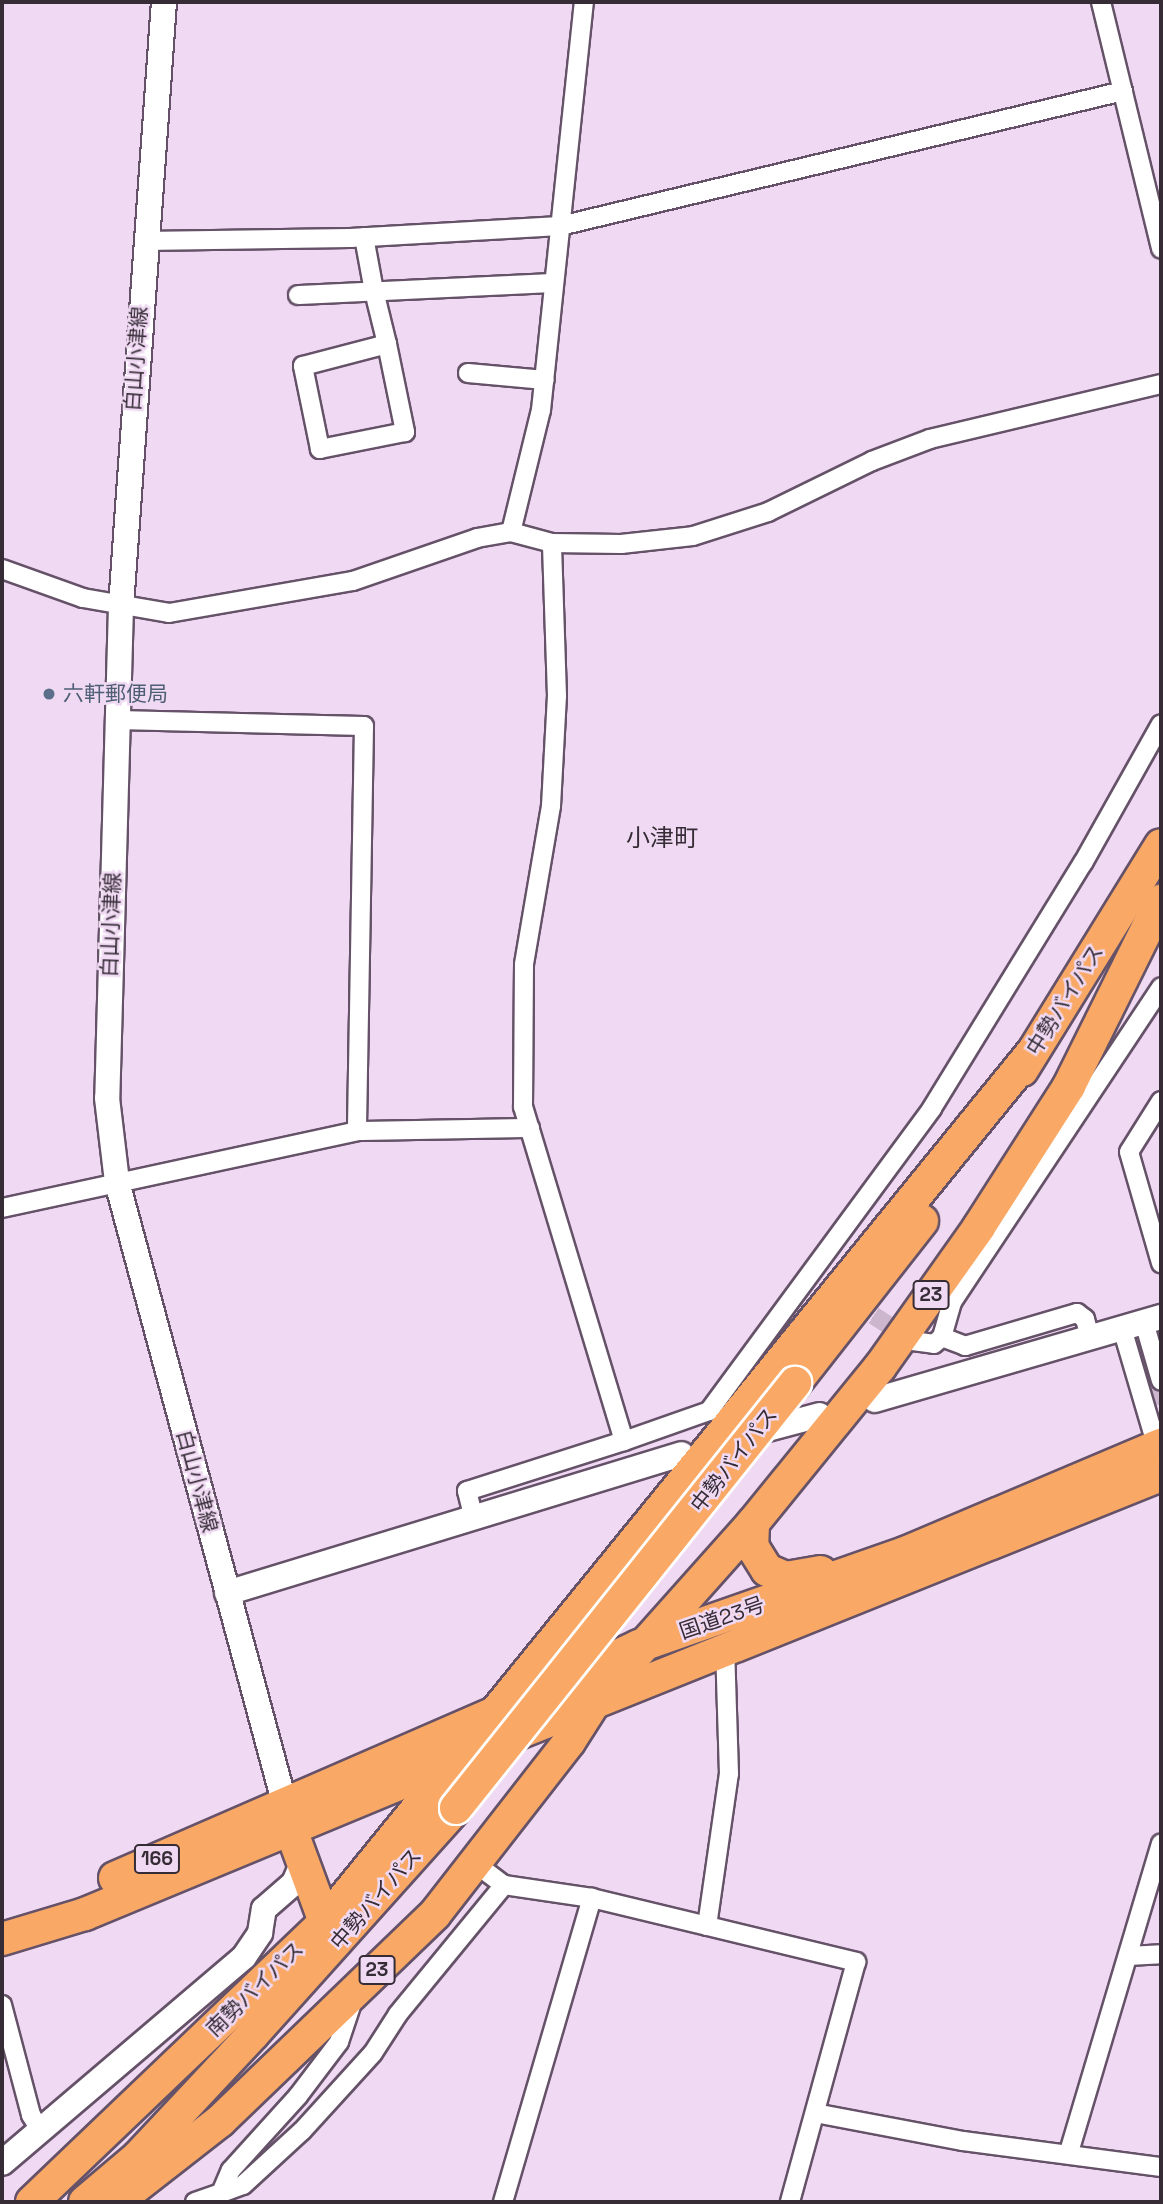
<!DOCTYPE html>
<html>
<head>
<meta charset="utf-8">
<style>
  body { margin:0 }
  #map { position:relative; width:1163px; height:2204px; overflow:hidden; background:#f0d9f3; font-family:"Space Grotesk","Noto Sans JP",sans-serif }
  div>[style] { position:absolute }
  [style*='--x'] { left:calc(var(--x)*1px); top:calc(var(--y)*1px); width:calc(var(--w)*1px); rotate:calc(var(--a)*1deg) }
  .street-tunnel>* { height:18px; margin-top:-9px; transform-origin:0; background:repeating-linear-gradient(90deg,#cbb6cd 0 18px,transparent 0 27px) }
  .roads { filter:drop-shadow(2px 0 #655268) drop-shadow(-2px 0 #655268) drop-shadow(0 2px #655268) drop-shadow(0 -2px #655268) }
  .street>* { height:18px; margin:-9px; padding:0 9px; transform-origin:9px; border-radius:9px; background:#fff }
  .secondary>* { height:24px; margin:-12px; padding:0 12px; transform-origin:12px; border-radius:12px; background:#fff }
  .highway>* { height:32px; margin:-16px; padding:0 16px; transform-origin:16px; border-radius:16px; background:#f9a965 }
  .bridges { filter:drop-shadow(2px 0 #fff) drop-shadow(-2px 0 #fff) drop-shadow(0 2px #fff) drop-shadow(0 -2px #fff) }
  .highway-bridge>* { height:32px; margin:-16px; padding:0 16px; transform-origin:16px; border-radius:16px; background:#f9a965 }
  .dots>* { width:19px; height:19px; translate:-50% -50%; box-sizing:border-box; border:4px solid #f0d9f3; border-radius:50% }
  span { translate:-50% -50%; white-space:nowrap; text-align:center; line-height:1.15; -webkit-text-stroke:5px #f0d9f3; paint-order:stroke }
  .shield-label span { padding:2px 5px; background:#f0d9f3; border:2px solid; border-radius:5px; -webkit-text-stroke-width:0 }
  .shield-label { font-size:19px; color:#352c36; font-weight:700 }
  .street-label { font-size:21px; color:#352c36 }
  .service-label { font-size:21px; color:#4e5e75 }
  .left { translate:0 -50%; text-align:left }
  .quarter-label { font-size:24px; color:#352c36 }
  .frame { position:absolute; inset:0; border:4px solid #352c36; pointer-events:none }
</style>
</head>
<body>
<div id="map">
  <div class="street-tunnel">
    <i style="--x:851;--y:1301;--w:70;--a:32.8"></i>
    <i style="--x:1151;--y:1388;--w:37;--a:74"></i>
  </div>
  <div class="roads">
    <div class="street">
      <i style="--x:1101;--y:2;--w:254;--a:76.3"></i>
      <i style="--x:364;--y:237;--w:55;--a:79.5"></i>
      <i style="--x:374;--y:291;--w:55;--a:76.2"></i>
      <i style="--x:387;--y:344;--w:90;--a:78.4"></i>
      <i style="--x:405;--y:432;--w:87;--a:168.7"></i>
      <i style="--x:320;--y:449;--w:85;--a:-101.6"></i>
      <i style="--x:303;--y:366;--w:87;--a:-14.7"></i>
      <i style="--x:144;--y:241;--w:206;--a:-0.8"></i>
      <i style="--x:350;--y:238;--w:210;--a:-3.3"></i>
      <i style="--x:560;--y:226;--w:579;--a:-13.48"></i>
      <i style="--x:298;--y:295;--w:256;--a:-2.7"></i>
      <i style="--x:468;--y:373;--w:77;--a:5.2"></i>
      <i style="--x:511;--y:532;--w:126;--a:-76.2"></i>
      <i style="--x:541;--y:410;--w:410;--a:-84"></i>
      <i style="--x:2;--y:569;--w:86;--a:19.7"></i>
      <i style="--x:83;--y:598;--w:87;--a:9.9"></i>
      <i style="--x:169;--y:613;--w:187;--a:-9.9"></i>
      <i style="--x:353;--y:581;--w:131;--a:-19.1"></i>
      <i style="--x:477;--y:538;--w:35;--a:-10"></i>
      <i style="--x:511;--y:532;--w:42;--a:15"></i>
      <i style="--x:552;--y:543;--w:69;--a:0.8"></i>
      <i style="--x:621;--y:544;--w:72;--a:-6.3"></i>
      <i style="--x:693;--y:536;--w:79;--a:-17.7"></i>
      <i style="--x:768;--y:512;--w:116;--a:-26.1"></i>
      <i style="--x:872;--y:461;--w:62;--a:-20.8"></i>
      <i style="--x:930;--y:439;--w:237;--a:-13.4"></i>
      <i style="--x:117;--y:720;--w:247;--a:1.4"></i>
      <i style="--x:364;--y:726;--w:405;--a:91"></i>
      <i style="--x:1161;--y:1101;--w:60;--a:122.1"></i>
      <i style="--x:1129;--y:1152;--w:116;--a:73.9"></i>
      <i style="--x:2;--y:1208;--w:363;--a:-12.2"></i>
      <i style="--x:357;--y:1131;--w:173;--a:-1"></i>
      <i style="--x:1144;--y:1322;--w:61;--a:73.9"></i>
      <i style="--x:1122;--y:1328;--w:124;--a:73.6"></i>
      <i style="--x:942;--y:1337;--w:25;--a:21"></i>
      <i style="--x:965;--y:1346;--w:117;--a:-16.4"></i>
      <i style="--x:1077;--y:1313;--w:10;--a:37"></i>
      <i style="--x:1085;--y:1319;--w:20;--a:75"></i>
      <i style="--x:913;--y:1341;--w:21;--a:8"></i>
      <i style="--x:934;--y:1344;--w:11;--a:-41"></i>
      <i style="--x:942;--y:1337;--w:36;--a:-74"></i>
      <i style="--x:952;--y:1302;--w:378;--a:-56.4"></i>
      <i style="--x:624;--y:1441;--w:90;--a:-19.4"></i>
      <i style="--x:709;--y:1411;--w:376;--a:-53.6"></i>
      <i style="--x:932;--y:1108;--w:288;--a:-58.4"></i>
      <i style="--x:1083;--y:863;--w:159;--a:-60.7"></i>
      <i style="--x:474;--y:1519;--w:29;--a:-104"></i>
      <i style="--x:467;--y:1491;--w:165;--a:-17.7"></i>
      <i style="--x:624;--y:1441;--w:349;--a:-106.8"></i>
      <i style="--x:523;--y:1107;--w:143;--a:-89.6"></i>
      <i style="--x:524;--y:964;--w:160;--a:-80.3"></i>
      <i style="--x:551;--y:806;--w:110;--a:-86.9"></i>
      <i style="--x:557;--y:696;--w:153;--a:-91.9"></i>
      <i style="--x:476;--y:1864;--w:35;--a:37"></i>
      <i style="--x:504;--y:1885;--w:89;--a:8.4"></i>
      <i style="--x:592;--y:1898;--w:272;--a:13.6"></i>
      <i style="--x:856;--y:1962;--w:249;--a:105.4"></i>
      <i style="--x:707;--y:1926;--w:154;--a:-81.8"></i>
      <i style="--x:729;--y:1774;--w:127;--a:-91.8"></i>
      <i style="--x:1128;--y:1956;--w:33;--a:-3"></i>
      <i style="--x:2;--y:2005;--w:114;--a:75.2"></i>
      <i style="--x:31;--y:2115;--w:19;--a:58"></i>
      <i style="--x:815;--y:2113;--w:151;--a:10.7"></i>
      <i style="--x:963;--y:2141;--w:200;--a:7.5"></i>
      <i style="--x:1069;--y:2152;--w:322;--a:-73.4"></i>
      <i style="--x:195;--y:2202;--w:28;--a:-19"></i>
      <i style="--x:221;--y:2193;--w:25;--a:-67"></i>
      <i style="--x:231;--y:2170;--w:100;--a:-47.8"></i>
      <i style="--x:298;--y:2096;--w:68;--a:-52.8"></i>
      <i style="--x:339;--y:2042;--w:47;--a:-71.6"></i>
      <i style="--x:216;--y:2202;--w:10;--a:-61"></i>
      <i style="--x:221;--y:2193;--w:23;--a:-20"></i>
      <i style="--x:243;--y:2185;--w:80;--a:-42.5"></i>
      <i style="--x:302;--y:2131;--w:105;--a:-47.7"></i>
      <i style="--x:373;--y:2053;--w:46;--a:-57.3"></i>
      <i style="--x:398;--y:2014;--w:167;--a:-50.6"></i>
      <i style="--x:503;--y:2202;--w:317;--a:-73.7"></i>
    </div>
    <div class="secondary">
      <i style="--x:164;--y:2;--w:606;--a:94.07"></i>
      <i style="--x:121;--y:606;--w:492;--a:91.6"></i>
      <i style="--x:107;--y:1098;--w:85;--a:83.2"></i>
      <i style="--x:117;--y:1182;--w:661;--a:74.91"></i>
      <i style="--x:875;--y:1400;--w:298;--a:-16.2"></i>
      <i style="--x:749;--y:1434;--w:73;--a:-15"></i>
      <i style="--x:227;--y:1593;--w:475;--a:-17"></i>
      <i style="--x:2;--y:2163;--w:318;--a:-40.4"></i>
      <i style="--x:244;--y:1957;--w:29;--a:-56"></i>
      <i style="--x:260;--y:1933;--w:24;--a:-81"></i>
      <i style="--x:264;--y:1909;--w:40;--a:-41"></i>
      <i style="--x:294;--y:1883;--w:21;--a:-67"></i>
    </div>
    <div class="highway">
      <i style="--x:1022;--y:1070;--w:264;--a:-58.3"></i>
      <i style="--x:795;--y:1383;--w:206;--a:-51.9"></i>
      <i style="--x:753;--y:1523;--w:23;--a:92"></i>
      <i style="--x:752;--y:1546;--w:28;--a:58"></i>
      <i style="--x:767;--y:1570;--w:21;--a:23"></i>
      <i style="--x:786;--y:1578;--w:35;--a:-10"></i>
      <i style="--x:548;--y:1689;--w:101;--a:-25.3"></i>
      <i style="--x:639;--y:1646;--w:282;--a:-19.3"></i>
      <i style="--x:905;--y:1553;--w:278;--a:-22.9"></i>
      <i style="--x:506;--y:1738;--w:706;--a:-21.88"></i>
      <i style="--x:290;--y:1827;--w:101;--a:69.8"></i>
      <i style="--x:115;--y:1878;--w:414;--a:-23.5"></i>
      <i style="--x:2;--y:1939;--w:87;--a:-16.8"></i>
      <i style="--x:85;--y:1914;--w:402;--a:-22.5"></i>
      <i style="--x:32;--y:2202;--w:405;--a:-43.7"></i>
      <i style="--x:325;--y:1922;--w:1120;--a:-50.87"></i>
      <i style="--x:85;--y:2202;--w:70;--a:-40.3"></i>
      <i style="--x:138;--y:2157;--w:168;--a:-46.9"></i>
      <i style="--x:253;--y:2034;--w:304;--a:-48.1"></i>
      <i style="--x:116;--y:2202;--w:132;--a:-37.9"></i>
      <i style="--x:220;--y:2121;--w:298;--a:-43.9"></i>
      <i style="--x:435;--y:1914;--w:218;--a:-52.1"></i>
      <i style="--x:569;--y:1742;--w:52;--a:-57.5"></i>
      <i style="--x:597;--y:1698;--w:234;--a:-48.3"></i>
      <i style="--x:753;--y:1523;--w:201;--a:-50.9"></i>
      <i style="--x:880;--y:1367;--w:171;--a:-54.7"></i>
      <i style="--x:979;--y:1227;--w:167;--a:-57.4"></i>
      <i style="--x:1069;--y:1086;--w:207;--a:-63.6"></i>
    </div>
  </div>
  <div class="bridges">
    <div class="highway-bridge">
      <i style="--x:456;--y:1808;--w:544;--a:-51.42"></i>
    </div>
  </div>
  <div class="dots">
    <i style="left:49px;top:694px;background:#5c6f8a"></i>
  </div>
  <div class="shield-label">
    <span style="left:931px;top:1295px">23</span>
    <span style="left:157px;top:1859px">166</span>
    <span style="left:377px;top:1970px">23</span>
  </div>
  <div class="street-label">
    <span style="left:136px;top:359px;rotate:-86deg">白山小津線</span>
    <span style="left:111px;top:925px;rotate:-88deg">白山小津線</span>
    <span style="left:1065px;top:1000px;rotate:-58deg">中勢バイパス</span>
    <span style="left:734px;top:1460px;rotate:-52deg">中勢バイパス</span>
    <span style="left:197px;top:1481px;rotate:75deg">白山小津線</span>
    <span style="left:722px;top:1618px;rotate:-19deg">国道23号</span>
    <span style="left:376px;top:1899px;rotate:-49deg">中勢バイパス</span>
    <span style="left:255px;top:1989px;rotate:-44deg">南勢バイパス</span>
  </div>
  <div class="service-label">
    <span class="left" style="left:63px;top:694px">六軒郵便局</span>
  </div>
  <div class="quarter-label">
    <span style="left:662px;top:838px">小津町</span>
  </div>
  <div class="frame"></div>
</div>
</body>
</html>
